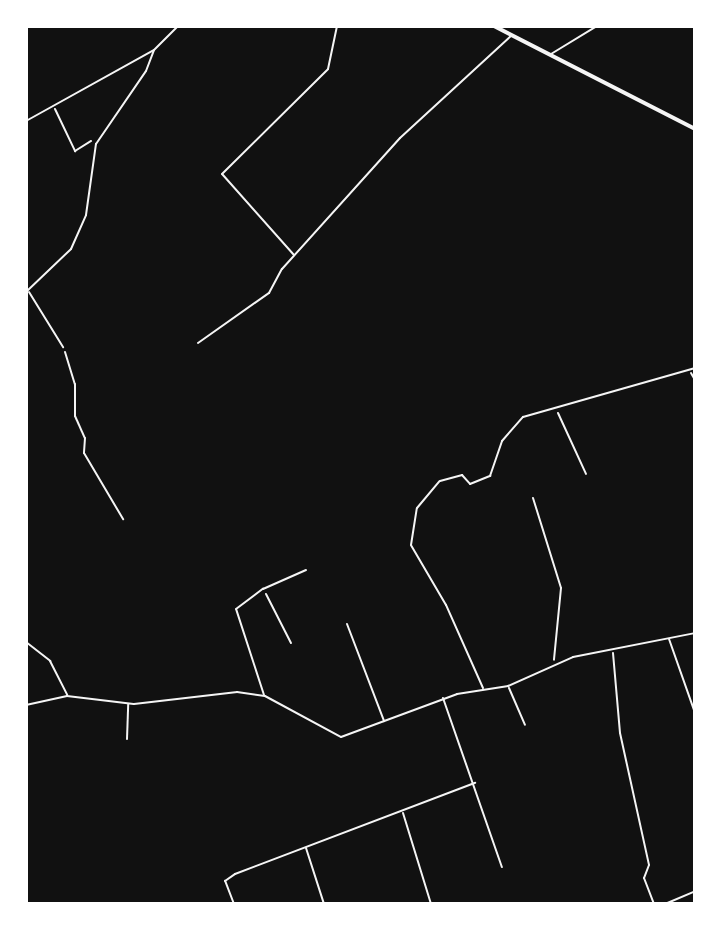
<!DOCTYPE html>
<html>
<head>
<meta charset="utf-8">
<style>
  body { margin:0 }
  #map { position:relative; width:721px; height:930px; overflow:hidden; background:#111; font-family:"Asap Condensed",sans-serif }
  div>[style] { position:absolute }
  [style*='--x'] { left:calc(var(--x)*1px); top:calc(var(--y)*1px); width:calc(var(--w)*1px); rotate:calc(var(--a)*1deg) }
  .path>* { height:2px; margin:-1px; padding:0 1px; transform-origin:1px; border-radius:1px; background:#f5f5f5 }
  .service>* { height:2px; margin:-1px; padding:0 1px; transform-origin:1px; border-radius:1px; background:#f5f5f5 }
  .minor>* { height:4px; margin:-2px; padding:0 2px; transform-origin:2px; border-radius:2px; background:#f5f5f5 }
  span { translate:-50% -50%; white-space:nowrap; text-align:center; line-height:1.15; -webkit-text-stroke:6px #fff; paint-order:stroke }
  .frame { position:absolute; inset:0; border:28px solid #fff; pointer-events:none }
</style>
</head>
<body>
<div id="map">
  <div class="path">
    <i style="--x:55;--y:109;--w:47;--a:64.5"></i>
    <i style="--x:75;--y:151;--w:19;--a:-32"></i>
    <i style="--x:65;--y:352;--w:34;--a:73"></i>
    <i style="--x:75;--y:384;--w:32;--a:90"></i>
    <i style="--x:75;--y:416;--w:24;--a:66"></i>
    <i style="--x:85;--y:438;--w:15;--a:94"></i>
    <i style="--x:84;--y:453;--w:77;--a:59.4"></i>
    <i style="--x:558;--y:413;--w:67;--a:65.3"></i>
    <i style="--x:533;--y:498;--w:94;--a:72.7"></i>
    <i style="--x:561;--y:588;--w:72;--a:95.6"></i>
    <i style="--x:266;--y:594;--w:55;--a:63"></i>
  </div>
  <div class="service">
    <i style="--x:551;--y:54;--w:54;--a:-31.3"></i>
    <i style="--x:26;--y:121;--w:146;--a:-29"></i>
    <i style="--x:154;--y:50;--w:34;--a:-45"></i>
    <i style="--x:294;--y:255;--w:108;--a:-131.6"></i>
    <i style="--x:222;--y:174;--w:149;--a:-44.7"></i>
    <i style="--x:328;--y:69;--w:44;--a:-78.2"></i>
    <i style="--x:26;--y:292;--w:62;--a:-43.7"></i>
    <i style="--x:71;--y:249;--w:37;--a:-66"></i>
    <i style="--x:86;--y:215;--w:72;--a:-82"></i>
    <i style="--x:96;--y:144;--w:88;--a:-55.6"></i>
    <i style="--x:146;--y:71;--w:22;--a:-69"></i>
    <i style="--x:29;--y:292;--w:65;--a:58.3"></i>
    <i style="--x:198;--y:343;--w:87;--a:-35.2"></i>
    <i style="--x:269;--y:293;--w:27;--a:-62"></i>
    <i style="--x:282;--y:269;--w:176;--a:-48"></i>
    <i style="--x:400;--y:138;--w:151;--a:-42.6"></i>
    <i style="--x:691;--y:373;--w:8;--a:60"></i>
    <i style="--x:347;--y:624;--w:104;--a:69.1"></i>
    <i style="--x:669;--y:639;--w:78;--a:70.6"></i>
    <i style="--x:26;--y:642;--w:31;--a:38"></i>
    <i style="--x:50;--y:661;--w:38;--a:63"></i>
    <i style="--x:613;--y:653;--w:80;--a:85"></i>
    <i style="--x:620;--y:733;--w:135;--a:77.6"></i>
    <i style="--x:649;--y:865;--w:14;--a:111"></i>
    <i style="--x:644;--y:878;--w:28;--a:69"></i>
    <i style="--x:483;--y:688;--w:91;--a:-114"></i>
    <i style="--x:446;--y:605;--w:69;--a:-120.3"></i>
    <i style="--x:411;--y:545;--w:37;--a:-81"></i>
    <i style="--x:417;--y:508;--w:35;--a:-50"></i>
    <i style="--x:440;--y:481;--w:23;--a:-15"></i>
    <i style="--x:462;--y:475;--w:12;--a:48"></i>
    <i style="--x:470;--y:484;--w:22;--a:-22"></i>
    <i style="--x:490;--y:476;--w:37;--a:-71"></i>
    <i style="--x:502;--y:441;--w:32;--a:-49"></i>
    <i style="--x:523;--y:417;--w:179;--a:-15.9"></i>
    <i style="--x:509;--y:688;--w:40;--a:66.6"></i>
    <i style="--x:264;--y:695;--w:90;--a:-108"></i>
    <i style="--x:236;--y:609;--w:34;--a:-37"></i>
    <i style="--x:263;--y:589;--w:47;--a:-23.8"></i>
    <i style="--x:443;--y:698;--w:179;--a:70.8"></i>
    <i style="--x:26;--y:705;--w:42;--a:-12.4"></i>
    <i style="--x:67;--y:696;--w:67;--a:6.8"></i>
    <i style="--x:134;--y:704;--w:104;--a:-6.6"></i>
    <i style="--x:237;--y:692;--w:28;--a:8"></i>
    <i style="--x:265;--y:696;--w:86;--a:28.3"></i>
    <i style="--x:341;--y:737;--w:124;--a:-20.3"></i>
    <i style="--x:457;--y:694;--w:52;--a:-8.9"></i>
    <i style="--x:508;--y:686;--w:71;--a:-24"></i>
    <i style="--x:573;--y:657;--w:124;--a:-11.1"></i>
    <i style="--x:127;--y:739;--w:35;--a:-88"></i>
    <i style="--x:403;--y:813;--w:95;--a:72.9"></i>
    <i style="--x:306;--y:848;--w:59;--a:72.2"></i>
    <i style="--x:234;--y:904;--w:25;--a:-111"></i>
    <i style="--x:225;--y:881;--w:12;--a:-35"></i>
    <i style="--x:235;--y:874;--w:257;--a:-20.8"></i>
    <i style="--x:665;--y:904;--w:33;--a:-23"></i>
  </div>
  <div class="minor">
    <i style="--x:494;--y:26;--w:226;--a:27.1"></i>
  </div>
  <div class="frame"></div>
</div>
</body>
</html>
